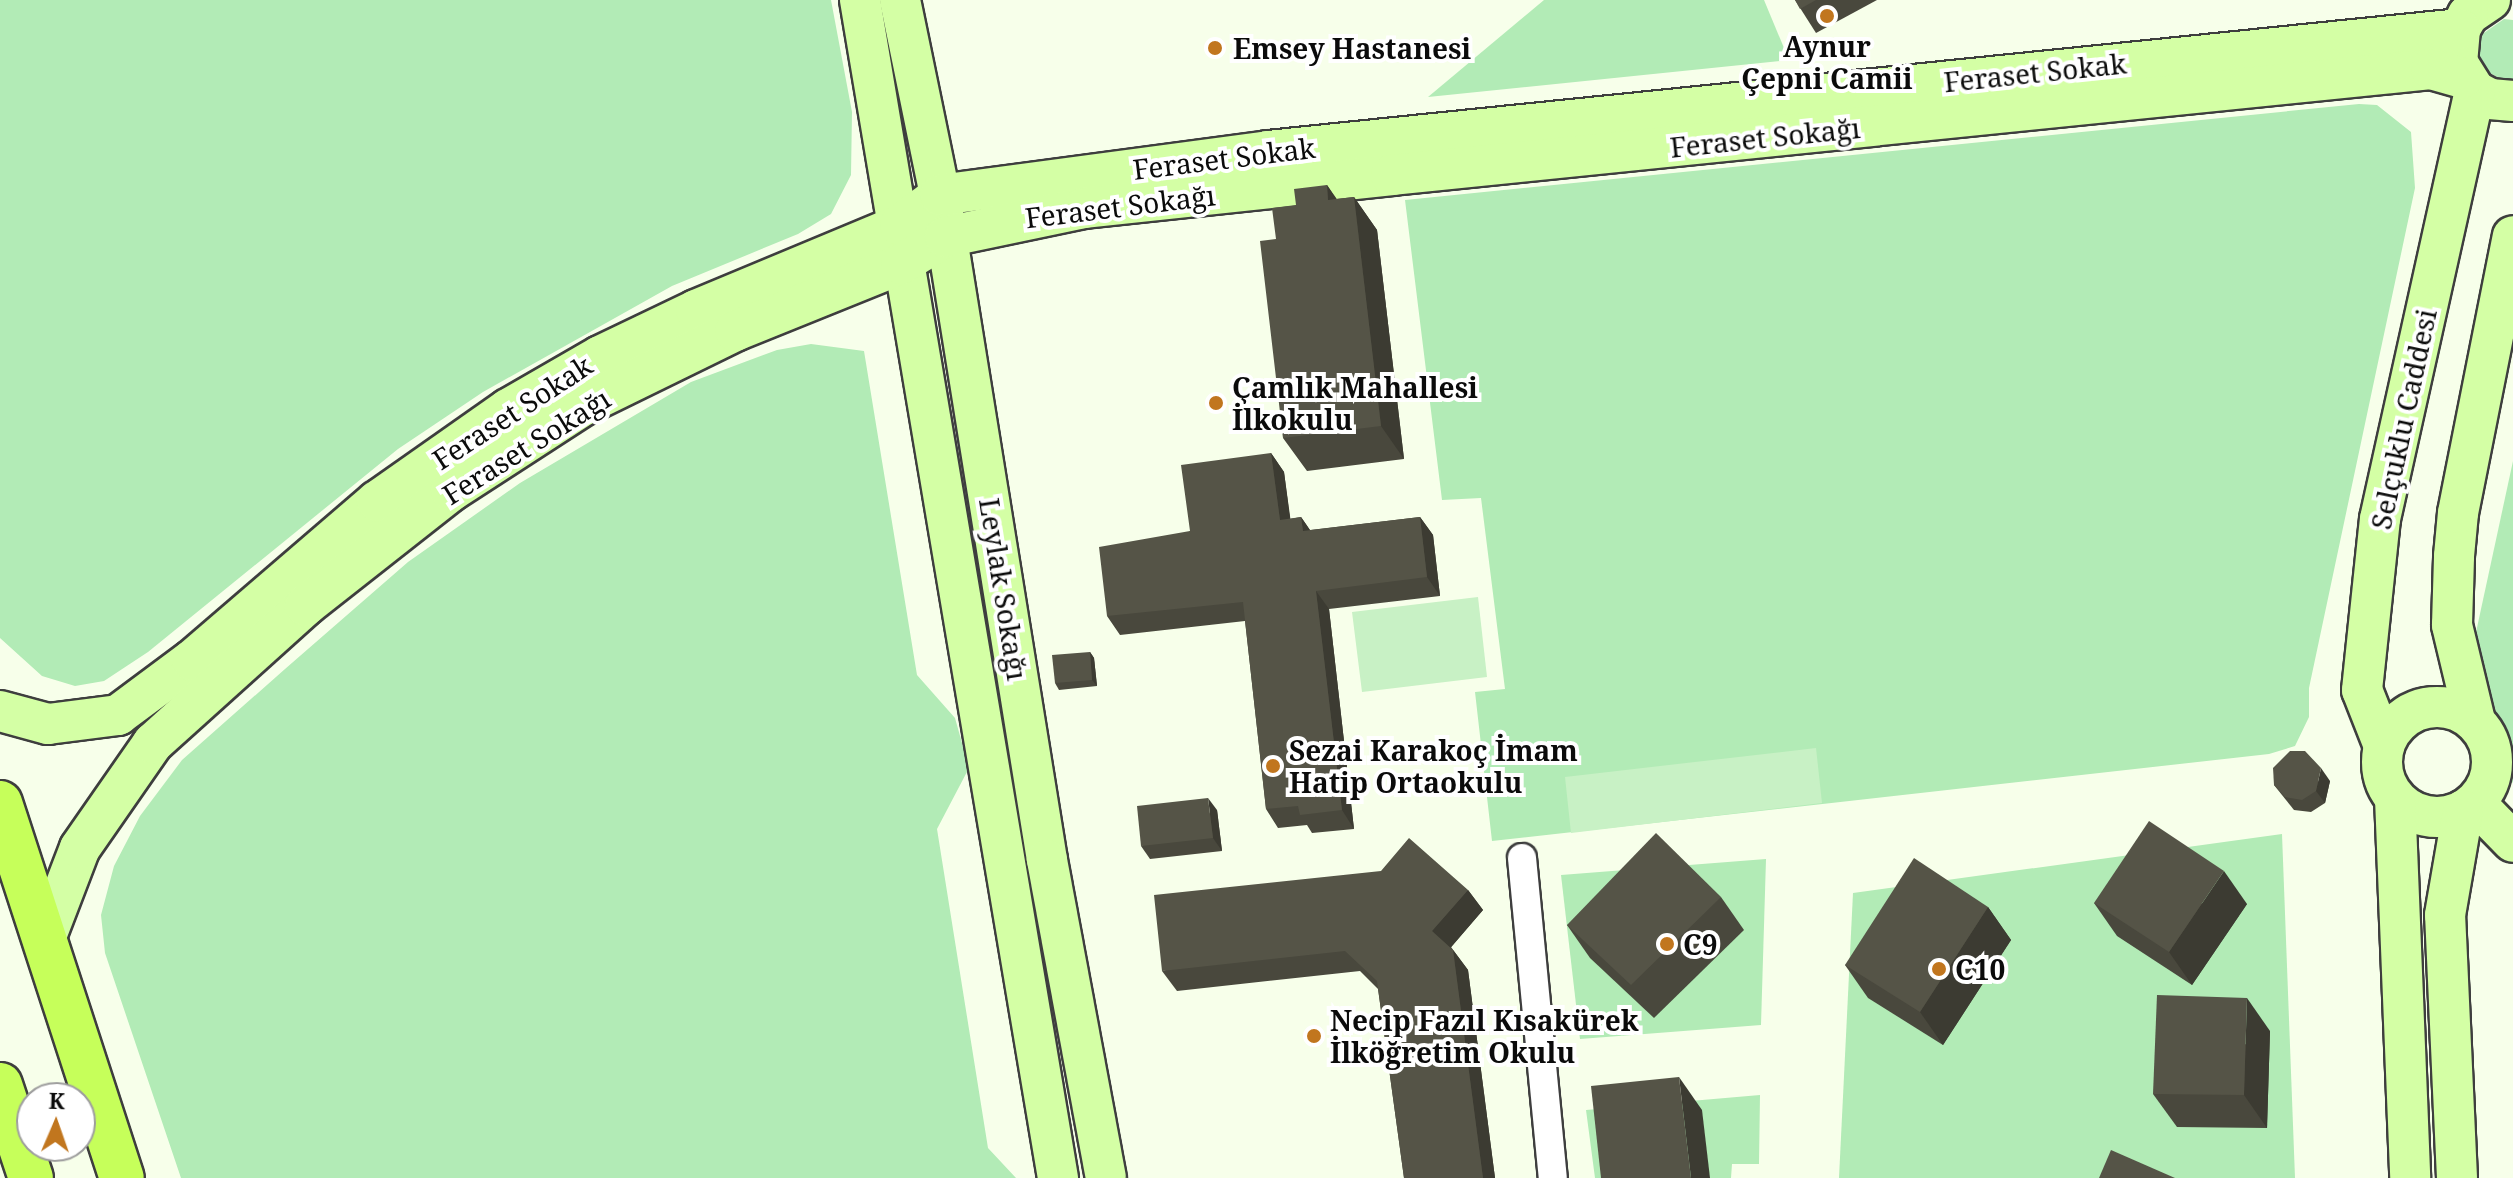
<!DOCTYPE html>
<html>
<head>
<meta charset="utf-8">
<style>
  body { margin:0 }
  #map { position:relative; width:2513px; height:1178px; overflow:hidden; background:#f7ffea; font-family:"Noto Serif",serif }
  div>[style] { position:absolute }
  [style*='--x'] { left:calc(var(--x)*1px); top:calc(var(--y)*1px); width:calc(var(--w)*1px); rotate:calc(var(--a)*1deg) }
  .green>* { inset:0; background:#b2ebb6 }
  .pitch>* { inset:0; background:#c8f1c5 }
  .roads { filter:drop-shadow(2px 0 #3e3e3e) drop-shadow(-2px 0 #3e3e3e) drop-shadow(0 2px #3e3e3e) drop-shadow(0 -2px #3e3e3e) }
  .street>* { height:28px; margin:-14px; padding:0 14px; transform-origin:14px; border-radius:14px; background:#fff }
  .secondary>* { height:40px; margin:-20px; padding:0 20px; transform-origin:20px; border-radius:20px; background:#d4ffa5 }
  .secondary>.ring { margin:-20px; padding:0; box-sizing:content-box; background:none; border:40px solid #d4ffa5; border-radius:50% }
  .primary>* { height:44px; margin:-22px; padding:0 22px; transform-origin:22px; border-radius:22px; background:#c6ff5a }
  .wall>* { inset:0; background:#49483d }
  .shaded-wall>* { inset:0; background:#3c3b32 }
  .building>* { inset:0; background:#555447 }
  .dots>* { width:22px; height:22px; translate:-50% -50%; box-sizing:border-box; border:4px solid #fff; border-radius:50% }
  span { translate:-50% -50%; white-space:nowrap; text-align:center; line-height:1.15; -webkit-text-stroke:8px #fff; paint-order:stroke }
  .poi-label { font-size:28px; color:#0b0b0b; font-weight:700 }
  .left { translate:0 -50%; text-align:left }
  .street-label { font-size:28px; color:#0b0b0b }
  .north { position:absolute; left:16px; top:1082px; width:80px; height:80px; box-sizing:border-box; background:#fff; border:2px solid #9d9d9d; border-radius:50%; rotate:2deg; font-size:22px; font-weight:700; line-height:32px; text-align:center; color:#0b0b0b }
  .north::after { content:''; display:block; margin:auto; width:28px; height:36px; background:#c1761e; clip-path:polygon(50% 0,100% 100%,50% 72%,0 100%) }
</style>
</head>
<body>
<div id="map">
  <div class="green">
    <i style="clip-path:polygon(0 0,831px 0,852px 112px,851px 175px,831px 214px,798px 234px,672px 286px,483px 392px,398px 449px,148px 652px,104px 681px,75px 686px,42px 676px,0 638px)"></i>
    <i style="clip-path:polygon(1544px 0,1764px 0,1789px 60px,1428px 97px)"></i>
    <i style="clip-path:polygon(2504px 19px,2513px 20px,2513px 79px,2503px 80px,2486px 71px,2477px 54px,2481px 35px)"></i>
    <i style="clip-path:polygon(2359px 104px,2377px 105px,2411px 132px,2415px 188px,2309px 688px,2309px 717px,2295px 746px,2269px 754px,1492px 841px,1475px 692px,1505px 689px,1481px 498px,1442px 500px,1405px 200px)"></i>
    <i style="clip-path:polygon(811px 344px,864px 351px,917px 675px,955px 718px,969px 768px,937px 829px,988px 1148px,1016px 1178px,181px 1178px,105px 953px,101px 915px,114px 866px,140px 816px,182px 760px,285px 669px,408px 562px,520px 483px,691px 382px,777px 350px)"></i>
    <i style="clip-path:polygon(2513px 461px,2513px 783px,2476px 734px,2467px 674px)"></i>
    <i style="clip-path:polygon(2282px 834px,2295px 1178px,1839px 1178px,1853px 893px)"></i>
    <i style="clip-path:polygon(1766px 859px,1761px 1025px,1580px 1039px,1561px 875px)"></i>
    <i style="clip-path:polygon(1760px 1095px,1759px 1164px,1732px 1164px,1731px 1178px,1595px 1178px,1586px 1110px)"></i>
  </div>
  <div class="pitch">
    <i style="clip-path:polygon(1478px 597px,1487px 677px,1362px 692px,1352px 612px)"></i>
    <i style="clip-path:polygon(1816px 748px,1822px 803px,1571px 833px,1565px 777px)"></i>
  </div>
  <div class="roads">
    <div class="street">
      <i style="--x:1522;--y:858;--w:321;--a:84.5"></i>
    </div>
    <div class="secondary">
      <i style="--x:860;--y:0;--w:1195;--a:80.46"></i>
      <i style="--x:900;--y:0;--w:199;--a:78.4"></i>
      <i style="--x:940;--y:195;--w:674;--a:80.86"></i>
      <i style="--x:1047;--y:860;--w:323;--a:79.5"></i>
      <i style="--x:2490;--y:0;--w:27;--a:146"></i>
      <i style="--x:2468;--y:15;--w:16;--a:120"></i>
      <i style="--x:2460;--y:29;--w:33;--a:95"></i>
      <i style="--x:2457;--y:62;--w:34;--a:58"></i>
      <i style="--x:2475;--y:91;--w:17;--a:28"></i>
      <i style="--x:2490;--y:99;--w:23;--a:5"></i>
      <i class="ring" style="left:2382px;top:707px;width:70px;height:70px"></i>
      <i style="--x:0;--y:711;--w:50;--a:15.2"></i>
      <i style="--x:48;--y:724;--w:71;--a:-7.3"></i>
      <i style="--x:118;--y:715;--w:92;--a:-36.6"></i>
      <i style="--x:192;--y:660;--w:244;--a:-40.7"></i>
      <i style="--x:377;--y:501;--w:160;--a:-35.1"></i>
      <i style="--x:508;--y:409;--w:106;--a:-29.9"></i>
      <i style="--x:600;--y:356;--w:106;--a:-25.6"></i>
      <i style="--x:696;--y:310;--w:221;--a:-22.6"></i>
      <i style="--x:900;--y:225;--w:50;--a:-36.9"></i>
      <i style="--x:940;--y:195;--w:331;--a:-7.6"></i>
      <i style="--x:1268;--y:151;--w:1198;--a:-5.84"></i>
      <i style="--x:2475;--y:721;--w:99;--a:-103.5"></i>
      <i style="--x:2452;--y:625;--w:69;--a:-88.3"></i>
      <i style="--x:2454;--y:556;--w:43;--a:-84.7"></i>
      <i style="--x:2458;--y:513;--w:282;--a:-78.8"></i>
      <i style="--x:2384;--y:746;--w:60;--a:-111.4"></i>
      <i style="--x:2362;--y:690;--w:172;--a:-84"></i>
      <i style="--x:2380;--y:519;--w:438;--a:-77.5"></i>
      <i style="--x:2395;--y:798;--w:380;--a:87.7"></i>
      <i style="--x:2475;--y:803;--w:54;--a:45.7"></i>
      <i style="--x:45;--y:939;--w:97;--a:-69"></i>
      <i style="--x:80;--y:848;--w:128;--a:-55.2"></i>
      <i style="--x:153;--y:743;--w:205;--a:-42"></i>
      <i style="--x:305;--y:606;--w:186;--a:-38.2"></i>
      <i style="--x:451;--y:491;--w:158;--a:-32.9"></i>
      <i style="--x:584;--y:405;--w:168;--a:-26.1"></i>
      <i style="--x:735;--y:331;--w:179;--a:-22"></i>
      <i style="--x:901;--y:264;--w:52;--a:-31.5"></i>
      <i style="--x:945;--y:237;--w:142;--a:-11.8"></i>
      <i style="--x:1084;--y:208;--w:309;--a:-6.1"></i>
      <i style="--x:1391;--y:175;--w:1045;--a:-5.82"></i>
      <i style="--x:2431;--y:69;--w:33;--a:16"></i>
      <i style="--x:2457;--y:1178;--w:263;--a:-92.6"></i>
      <i style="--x:2445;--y:915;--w:106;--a:-80.2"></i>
    </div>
    <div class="primary">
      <i style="--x:0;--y:803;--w:394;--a:72"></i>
      <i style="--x:0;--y:1085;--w:98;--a:71.6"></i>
    </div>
  </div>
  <div class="wall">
    <i style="clip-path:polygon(1795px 0,1877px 0,1816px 33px)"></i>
    <i style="clip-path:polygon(1327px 185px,1336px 199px,1354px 197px,1377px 230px,1404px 459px,1307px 471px,1283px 438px,1276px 239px,1296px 205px)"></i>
    <i style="clip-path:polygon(1271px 453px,1284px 472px,1290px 519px,1301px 517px,1310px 530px,1420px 517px,1433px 535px,1440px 596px,1329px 609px,1354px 829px,1312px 833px,1307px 825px,1278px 828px,1266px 809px,1245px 621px,1120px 635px,1107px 616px,1190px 531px)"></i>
    <i style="clip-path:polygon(1090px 652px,1094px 658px,1097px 686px,1059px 690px,1055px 683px)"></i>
    <i style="clip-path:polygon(2330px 781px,2325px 803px,2311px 812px,2294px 810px,2274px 785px)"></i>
    <i style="clip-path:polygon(1217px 810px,1222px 851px,1150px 859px,1141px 846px)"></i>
    <i style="clip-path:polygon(1468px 890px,1483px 910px,1451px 947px,1468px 970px,1495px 1178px,1404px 1178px,1378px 989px,1360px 971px,1177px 991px,1162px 971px)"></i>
    <i style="clip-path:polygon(1721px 897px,1744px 930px,1654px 1018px,1590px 958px,1567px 925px)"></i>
    <i style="clip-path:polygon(2094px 903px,2247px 904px,2192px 985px,2117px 936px)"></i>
    <i style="clip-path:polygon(1988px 907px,2011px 940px,1943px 1045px,1868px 998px,1845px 965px)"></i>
    <i style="clip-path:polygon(2270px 1031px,2267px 1128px,2177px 1127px,2153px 1094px)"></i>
  </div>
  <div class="shaded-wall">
    <i style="clip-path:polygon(1327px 185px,1350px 218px,1328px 200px)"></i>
    <i style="clip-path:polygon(1354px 197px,1377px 230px,1404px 459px,1381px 426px)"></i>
    <i style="clip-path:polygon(1271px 453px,1284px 472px,1293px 538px,1280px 520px)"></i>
    <i style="clip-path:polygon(1301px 517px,1314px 536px,1303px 531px)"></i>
    <i style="clip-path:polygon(1420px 517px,1433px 535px,1440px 596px,1427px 577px)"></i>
    <i style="clip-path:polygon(1316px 591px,1329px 609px,1354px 829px,1342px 810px)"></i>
    <i style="clip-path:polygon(1090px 652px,1094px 658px,1097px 686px,1092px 680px)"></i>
    <i style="clip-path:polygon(2321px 768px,2330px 781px,2325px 803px,2316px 791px)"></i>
    <i style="clip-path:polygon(1208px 798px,1217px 810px,1222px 851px,1213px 838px)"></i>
    <i style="clip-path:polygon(2224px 871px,2247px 904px,2192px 985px,2169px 952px)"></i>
    <i style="clip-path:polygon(1468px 890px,1483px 910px,1447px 952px,1432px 931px)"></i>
    <i style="clip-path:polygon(1988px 907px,2011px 940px,1943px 1045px,1920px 1012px)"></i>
    <i style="clip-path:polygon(1453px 950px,1468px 970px,1495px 1178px,1483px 1178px)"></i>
    <i style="clip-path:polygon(2247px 998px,2270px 1031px,2267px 1128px,2244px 1095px)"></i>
    <i style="clip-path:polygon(1679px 1077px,1702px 1110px,1710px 1178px,1691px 1178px)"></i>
  </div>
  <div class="building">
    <i style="clip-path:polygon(1795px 0,1816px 0,1800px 9px)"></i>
    <i style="clip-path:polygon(1327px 185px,1328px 200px,1354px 197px,1381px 426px,1283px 438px,1260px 241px,1276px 239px,1272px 208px,1296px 205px,1294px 189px)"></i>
    <i style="clip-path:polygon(1271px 453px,1280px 520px,1301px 517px,1303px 531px,1420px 517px,1427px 577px,1316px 591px,1342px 810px,1300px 815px,1298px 806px,1266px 809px,1243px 602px,1107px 616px,1099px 547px,1190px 531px,1181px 465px)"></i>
    <i style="clip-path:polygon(1090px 652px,1092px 680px,1055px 683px,1052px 655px)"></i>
    <i style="clip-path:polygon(2290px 751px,2305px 751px,2321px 768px,2316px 791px,2302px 800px,2285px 797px,2274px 785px,2273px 768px)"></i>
    <i style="clip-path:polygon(1208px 798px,1213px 838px,1141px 846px,1137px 806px)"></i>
    <i style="clip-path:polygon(2149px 821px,2224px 871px,2169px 952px,2094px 903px)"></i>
    <i style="clip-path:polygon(1656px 833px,1721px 897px,1631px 985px,1567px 925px)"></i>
    <i style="clip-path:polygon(1409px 838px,1468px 890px,1432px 931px,1453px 950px,1483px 1178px,1404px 1178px,1377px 981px,1345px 951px,1162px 971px,1154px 895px,1381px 871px)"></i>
    <i style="clip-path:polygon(1914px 858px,1988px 907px,1920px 1012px,1845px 965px)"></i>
    <i style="clip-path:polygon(2157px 995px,2247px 998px,2244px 1095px,2153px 1094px)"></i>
    <i style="clip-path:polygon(1679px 1077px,1691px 1178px,1601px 1178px,1591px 1086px)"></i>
    <i style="clip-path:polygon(2111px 1150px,2175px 1178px,2099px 1178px)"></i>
  </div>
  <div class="dots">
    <i style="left:1827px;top:16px;background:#c1761e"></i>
    <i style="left:1215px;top:48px;background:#c1761e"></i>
    <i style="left:1216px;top:403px;background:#c1761e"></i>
    <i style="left:1273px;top:766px;background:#c1761e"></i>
    <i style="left:1667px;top:944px;background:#c1761e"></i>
    <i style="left:1939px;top:969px;background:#c1761e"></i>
    <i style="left:1314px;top:1036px;background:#c1761e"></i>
  </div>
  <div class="poi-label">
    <span style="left:1827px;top:62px">Aynur<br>Çepni Camii</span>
    <span class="left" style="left:1233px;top:48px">Emsey Hastanesi</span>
    <span class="left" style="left:1232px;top:403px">Çamlık Mahallesi<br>İlkokulu</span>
    <span class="left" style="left:1289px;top:766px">Sezai Karakoç İmam<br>Hatip Ortaokulu</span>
    <span class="left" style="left:1683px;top:944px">C9</span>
    <span class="left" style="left:1955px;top:969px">C10</span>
    <span class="left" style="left:1330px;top:1036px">Necip Fazıl Kısakürek<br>İlköğretim Okulu</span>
  </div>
  <div class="street-label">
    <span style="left:2035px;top:72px;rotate:-6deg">Feraset Sokak</span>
    <span style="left:1765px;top:137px;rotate:-6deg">Feraset Sokağı</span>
    <span style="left:1224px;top:158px;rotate:-7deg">Feraset Sokak</span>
    <span style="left:1120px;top:206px;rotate:-7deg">Feraset Sokağı</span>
    <span style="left:512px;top:412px;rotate:-33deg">Feraset Sokak</span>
    <span style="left:2403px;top:419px;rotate:-78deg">Selçuklu Caddesi</span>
    <span style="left:526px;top:446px;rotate:-32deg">Feraset Sokağı</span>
    <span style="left:1004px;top:589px;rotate:81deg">Leylak Sokağı</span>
  </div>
  <div class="north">K</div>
</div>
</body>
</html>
